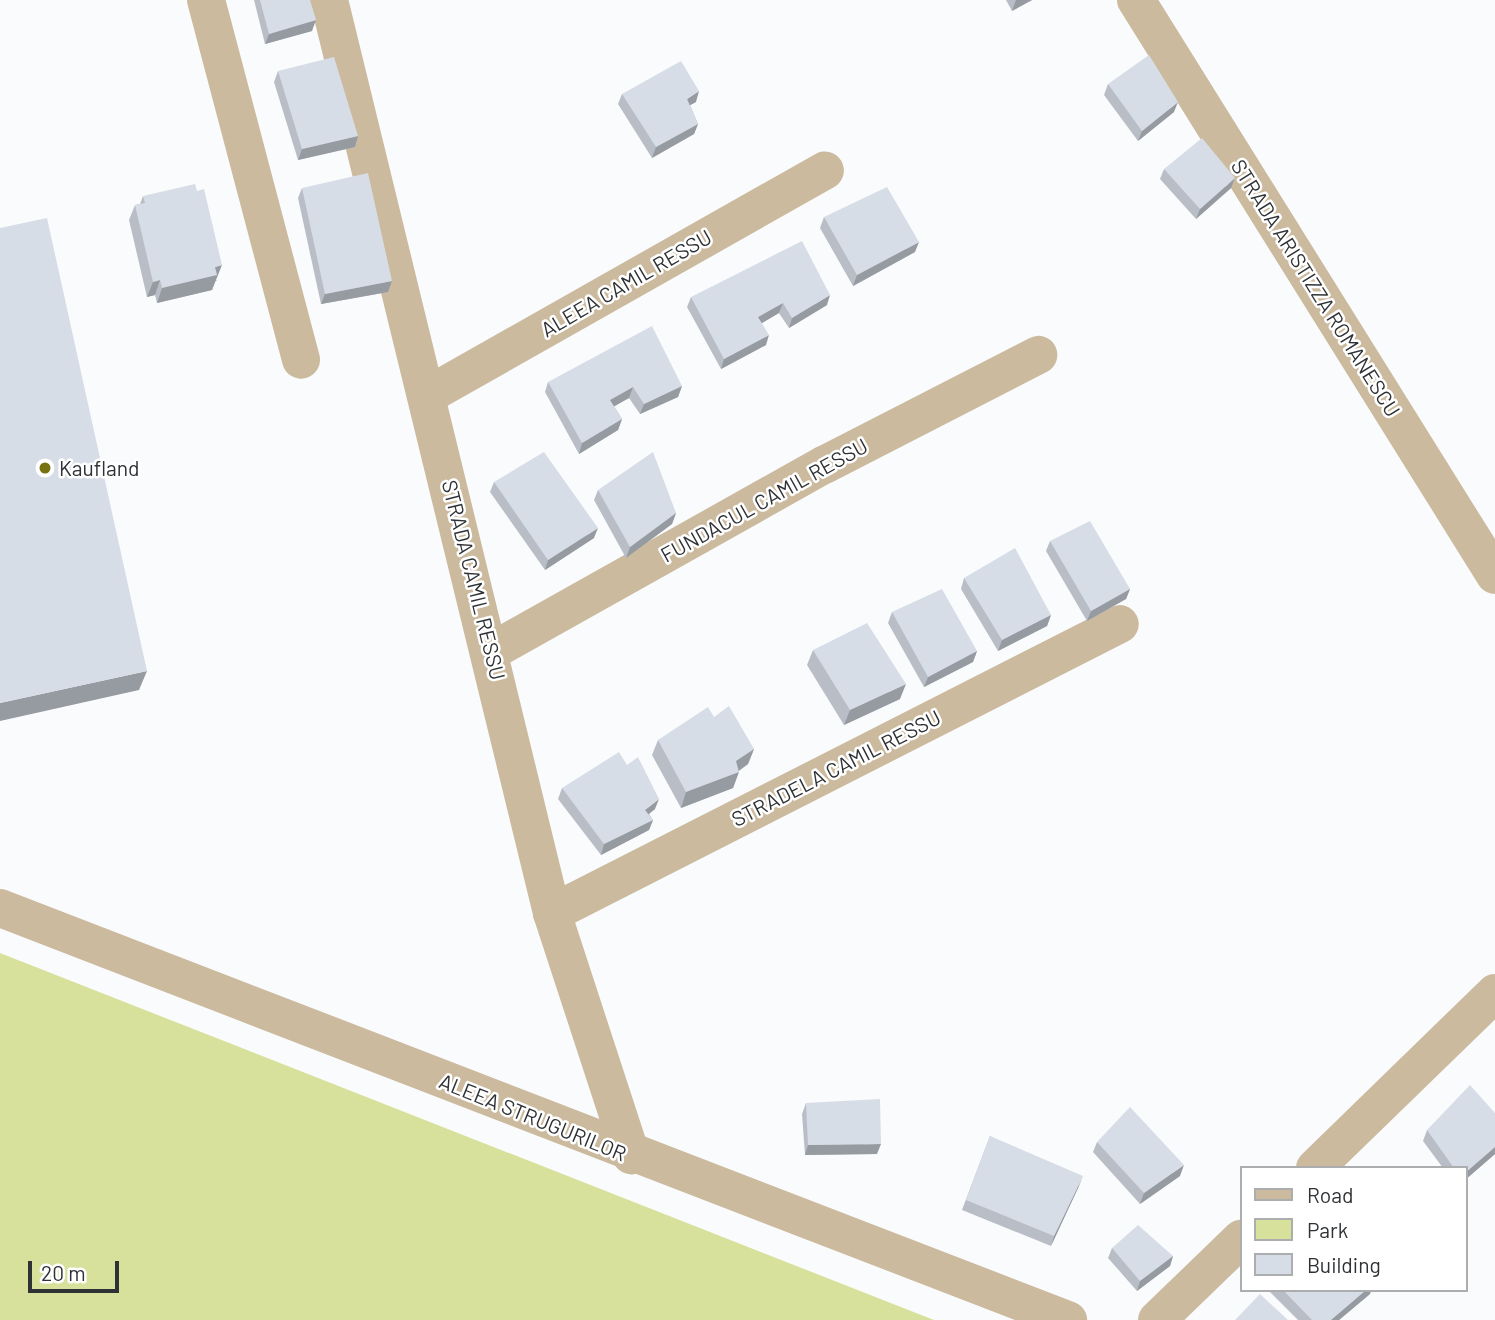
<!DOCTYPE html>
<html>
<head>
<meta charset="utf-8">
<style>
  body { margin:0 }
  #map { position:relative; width:1495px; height:1320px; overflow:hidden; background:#fafbfd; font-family:Barlow,sans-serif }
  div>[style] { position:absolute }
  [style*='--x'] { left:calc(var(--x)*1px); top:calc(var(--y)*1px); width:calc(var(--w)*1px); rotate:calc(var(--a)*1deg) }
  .green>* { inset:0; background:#d8e19c }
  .minor>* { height:38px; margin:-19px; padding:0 19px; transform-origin:19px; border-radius:19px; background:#cbba9e }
  .wall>* { inset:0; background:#b9bec6 }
  .shaded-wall>* { inset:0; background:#969ba1 }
  .building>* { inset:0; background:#d7dde6 }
  .dots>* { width:19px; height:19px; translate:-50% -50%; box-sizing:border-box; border:4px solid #fff; border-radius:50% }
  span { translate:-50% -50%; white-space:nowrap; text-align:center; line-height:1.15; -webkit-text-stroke:5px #fff; paint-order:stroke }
  .street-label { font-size:21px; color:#2f3235 }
  .poi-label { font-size:21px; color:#2f3235 }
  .left { translate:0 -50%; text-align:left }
  .legend { position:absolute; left:1240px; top:1166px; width:228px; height:126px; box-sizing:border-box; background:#fff; border:2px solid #acadae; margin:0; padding:9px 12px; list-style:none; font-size:21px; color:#2f3235 }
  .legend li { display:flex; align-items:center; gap:14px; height:35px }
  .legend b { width:35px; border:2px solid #acadae }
  .scale { position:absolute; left:28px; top:1261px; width:91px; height:32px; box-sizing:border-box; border:4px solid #2f3235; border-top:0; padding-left:9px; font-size:21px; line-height:24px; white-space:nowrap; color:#2f3235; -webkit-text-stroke:5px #fff; paint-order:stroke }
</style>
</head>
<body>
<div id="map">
  <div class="green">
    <i style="clip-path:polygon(0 953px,934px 1320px,0 1320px)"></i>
  </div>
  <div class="minor">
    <i style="--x:206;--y:0;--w:372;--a:75.2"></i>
    <i style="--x:329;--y:0;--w:940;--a:76.27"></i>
    <i style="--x:552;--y:913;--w:255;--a:71.9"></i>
    <i style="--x:1136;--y:0;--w:678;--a:58.02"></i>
    <i style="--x:428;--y:395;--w:456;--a:-29.5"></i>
    <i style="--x:492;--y:651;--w:381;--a:-29.3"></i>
    <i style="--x:824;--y:465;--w:241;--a:-27.2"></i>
    <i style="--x:0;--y:908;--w:1145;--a:21.1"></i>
    <i style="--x:552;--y:913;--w:637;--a:-26.97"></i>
    <i style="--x:1315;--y:1168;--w:251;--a:-44.2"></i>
    <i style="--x:1157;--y:1320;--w:117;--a:-44"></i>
  </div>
  <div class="wall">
    <i style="clip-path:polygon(254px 0,310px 0,312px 31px,265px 44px)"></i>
    <i style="clip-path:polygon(1006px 0,1032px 0,1012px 11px)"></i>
    <i style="clip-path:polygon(278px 71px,355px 147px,298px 160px,274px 82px)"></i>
    <i style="clip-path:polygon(1108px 84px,1174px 112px,1138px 141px,1104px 95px)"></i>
    <i style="clip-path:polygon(622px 94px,696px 102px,690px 105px,698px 124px,694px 134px,652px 158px,618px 104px)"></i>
    <i style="clip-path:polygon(1164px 169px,1231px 188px,1196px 219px,1160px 179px)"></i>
    <i style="clip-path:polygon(302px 188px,388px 292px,321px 304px,298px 198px)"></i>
    <i style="clip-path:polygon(143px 196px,217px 281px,215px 281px,212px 290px,157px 303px,155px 295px,147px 297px,129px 220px,135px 205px,140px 204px)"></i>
    <i style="clip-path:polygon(824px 217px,915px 252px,853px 286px,820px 228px)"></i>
    <i style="clip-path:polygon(691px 297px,827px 305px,789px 328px,779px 313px,762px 323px,766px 345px,721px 369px,687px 307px)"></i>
    <i style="clip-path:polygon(548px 382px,682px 386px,678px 397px,640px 414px,629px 398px,614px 406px,622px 419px,618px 430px,579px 454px,545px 392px)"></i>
    <i style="clip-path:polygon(494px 482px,594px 538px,545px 570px,490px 492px)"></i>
    <i style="clip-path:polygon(598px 490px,676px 513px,672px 524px,626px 558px,594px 500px)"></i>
    <i style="clip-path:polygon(1050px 541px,1130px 589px,1126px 599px,1087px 621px,1046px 551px)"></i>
    <i style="clip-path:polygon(964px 578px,1051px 615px,1047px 626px,998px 651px,961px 589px)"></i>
    <i style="clip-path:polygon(892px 612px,977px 651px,973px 662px,924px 687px,888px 623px)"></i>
    <i style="clip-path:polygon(813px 650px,900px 699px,844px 725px,807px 665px)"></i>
    <i style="clip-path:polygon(714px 717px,754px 749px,748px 764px,739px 771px,733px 788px,681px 808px,652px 755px,658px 740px)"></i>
    <i style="clip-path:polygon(562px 788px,655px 809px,649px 814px,653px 820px,649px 830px,601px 855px,558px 799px)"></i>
    <i style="clip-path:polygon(806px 1103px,877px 1154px,805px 1155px,802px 1114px)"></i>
    <i style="clip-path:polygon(1495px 1113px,1495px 1154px,1465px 1180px,1465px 1168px,1443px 1168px,1423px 1141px,1427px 1130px)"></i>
    <i style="clip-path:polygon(990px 1136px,1079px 1186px,1051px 1246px,962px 1210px)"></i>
    <i style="clip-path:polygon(1097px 1142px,1180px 1176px,1140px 1204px,1093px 1152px)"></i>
    <i style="clip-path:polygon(1112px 1248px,1173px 1256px,1170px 1266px,1137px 1291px,1108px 1258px)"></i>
    <i style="clip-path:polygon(1268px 1290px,1371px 1290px,1370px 1294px,1339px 1320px,1298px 1320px)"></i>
  </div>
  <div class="shaded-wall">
    <i style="clip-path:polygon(1016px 0,1032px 0,1012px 11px)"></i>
    <i style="clip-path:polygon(316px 20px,312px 31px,265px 44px,269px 34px)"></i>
    <i style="clip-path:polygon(699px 91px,696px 102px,683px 109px,687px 99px)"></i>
    <i style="clip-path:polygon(1178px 102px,1174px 112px,1138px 141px,1142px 131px)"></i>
    <i style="clip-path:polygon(698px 124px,694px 134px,652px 158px,656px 147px)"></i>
    <i style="clip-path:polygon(358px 136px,355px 147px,298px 160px,302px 149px)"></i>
    <i style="clip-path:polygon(1235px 178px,1231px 188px,1196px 219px,1200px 209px)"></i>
    <i style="clip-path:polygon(919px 242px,915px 252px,853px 286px,857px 275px)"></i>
    <i style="clip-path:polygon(222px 265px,212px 290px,157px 303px,162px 288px,215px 267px)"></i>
    <i style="clip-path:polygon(160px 280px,155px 295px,147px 297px,153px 282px)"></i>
    <i style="clip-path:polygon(392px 281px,388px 292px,321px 304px,325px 294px)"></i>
    <i style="clip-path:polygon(830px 295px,827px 305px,789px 328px,792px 318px)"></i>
    <i style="clip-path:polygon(783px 303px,779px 313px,755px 327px,758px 317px)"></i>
    <i style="clip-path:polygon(769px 335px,766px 345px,721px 369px,724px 359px)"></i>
    <i style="clip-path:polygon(682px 386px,678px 397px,640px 414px,644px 404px)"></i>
    <i style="clip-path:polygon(633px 387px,629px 398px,606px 411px,610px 400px)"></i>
    <i style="clip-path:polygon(622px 419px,618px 430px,579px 454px,582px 443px)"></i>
    <i style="clip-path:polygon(676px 513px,672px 524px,626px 558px,630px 547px)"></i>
    <i style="clip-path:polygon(598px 528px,594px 538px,545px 570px,548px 560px)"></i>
    <i style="clip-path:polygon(1130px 589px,1126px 599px,1087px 621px,1091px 611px)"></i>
    <i style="clip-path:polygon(1051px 615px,1047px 626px,998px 651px,1002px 640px)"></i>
    <i style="clip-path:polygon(977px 651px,973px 662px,924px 687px,928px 677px)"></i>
    <i style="clip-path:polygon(147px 671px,139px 690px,0 721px,0 703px)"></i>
    <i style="clip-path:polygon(906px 684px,900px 699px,844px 725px,850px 710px)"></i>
    <i style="clip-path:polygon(754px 749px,748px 764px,734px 774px,739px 772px,733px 788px,681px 808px,686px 792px)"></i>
    <i style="clip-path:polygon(659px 799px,655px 809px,641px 820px,645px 810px)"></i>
    <i style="clip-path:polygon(653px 820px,649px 830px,601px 855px,604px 844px)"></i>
    <i style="clip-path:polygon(881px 1144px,877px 1154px,805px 1155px,808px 1145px)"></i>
    <i style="clip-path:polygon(1495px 1147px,1495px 1154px,1465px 1180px,1465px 1173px)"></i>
    <i style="clip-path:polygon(1184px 1165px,1180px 1176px,1140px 1204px,1144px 1193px)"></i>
    <i style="clip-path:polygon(1083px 1176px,1079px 1186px,1051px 1246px,1054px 1236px)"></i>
    <i style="clip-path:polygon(1173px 1256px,1170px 1266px,1137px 1291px,1140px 1281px)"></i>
    <i style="clip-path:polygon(1366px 1290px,1371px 1290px,1370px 1294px,1339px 1320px,1331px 1320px)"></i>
  </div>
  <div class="building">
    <i style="clip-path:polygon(260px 0,310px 0,316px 20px,269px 34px)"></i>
    <i style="clip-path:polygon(1149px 55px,1178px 102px,1142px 131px,1108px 84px)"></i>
    <i style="clip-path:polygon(334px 57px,358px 136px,302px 149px,278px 71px)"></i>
    <i style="clip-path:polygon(681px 61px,699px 91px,687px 99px,698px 124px,656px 147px,622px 94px)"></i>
    <i style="clip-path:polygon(1202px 138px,1235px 178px,1200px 209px,1164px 169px)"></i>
    <i style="clip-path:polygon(368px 173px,392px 281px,325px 294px,302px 188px)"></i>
    <i style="clip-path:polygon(195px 184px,197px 191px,204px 189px,222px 265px,215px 267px,217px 275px,162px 288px,160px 280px,153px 282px,135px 205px,145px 203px,143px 196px)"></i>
    <i style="clip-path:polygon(887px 187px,919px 242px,857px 275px,824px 217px)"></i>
    <i style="clip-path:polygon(47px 218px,147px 671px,0 703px,0 228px)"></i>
    <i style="clip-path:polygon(802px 241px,830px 295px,792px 318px,783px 303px,758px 317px,769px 335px,724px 359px,691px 297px)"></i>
    <i style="clip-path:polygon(652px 326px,682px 386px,644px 404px,633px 387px,610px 400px,622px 419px,582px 443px,548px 382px)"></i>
    <i style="clip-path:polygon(544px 452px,598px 528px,548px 560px,494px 482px)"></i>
    <i style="clip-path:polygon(653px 452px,676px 513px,630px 547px,598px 490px)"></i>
    <i style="clip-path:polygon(1090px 521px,1130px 589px,1091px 611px,1050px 541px)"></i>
    <i style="clip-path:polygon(1015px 548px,1051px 615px,1002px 640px,964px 578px)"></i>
    <i style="clip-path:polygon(942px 589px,977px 651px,928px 677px,892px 612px)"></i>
    <i style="clip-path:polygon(867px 623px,906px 684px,850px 710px,813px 650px)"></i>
    <i style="clip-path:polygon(729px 706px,754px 749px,736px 761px,739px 772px,686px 792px,658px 740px,708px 707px,714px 717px)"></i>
    <i style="clip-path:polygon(619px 752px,627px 765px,638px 757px,659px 799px,645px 810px,653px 820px,604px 844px,562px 788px)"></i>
    <i style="clip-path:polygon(1470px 1085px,1495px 1113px,1495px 1147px,1465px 1173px,1465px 1168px,1454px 1168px,1427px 1130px)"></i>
    <i style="clip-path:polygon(880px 1099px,881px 1144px,808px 1145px,806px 1103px)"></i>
    <i style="clip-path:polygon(1130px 1107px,1184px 1165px,1144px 1193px,1097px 1142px)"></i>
    <i style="clip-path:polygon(990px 1136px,1083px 1176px,1054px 1236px,966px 1200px)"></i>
    <i style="clip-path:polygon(1138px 1225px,1173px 1256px,1140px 1281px,1112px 1248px)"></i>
    <i style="clip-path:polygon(1283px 1290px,1366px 1290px,1331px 1320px,1312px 1320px)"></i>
    <i style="clip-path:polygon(1260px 1294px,1288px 1320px,1235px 1320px)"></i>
  </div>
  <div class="dots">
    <i style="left:45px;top:468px;background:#777112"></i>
  </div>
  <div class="street-label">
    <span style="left:626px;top:283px;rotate:-30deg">ALEEA CAMIL RESSU</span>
    <span style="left:1316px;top:288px;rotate:58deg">STRADA ARISTIZZA ROMANESCU</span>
    <span style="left:764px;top:500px;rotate:-29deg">FUNDACUL CAMIL RESSU</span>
    <span style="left:474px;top:580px;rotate:76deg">STRADA CAMIL RESSU</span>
    <span style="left:836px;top:768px;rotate:-27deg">STRADELA CAMIL RESSU</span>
    <span style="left:533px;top:1117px;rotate:22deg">ALEEA STRUGURILOR</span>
  </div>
  <div class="poi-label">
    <span class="left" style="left:59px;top:468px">Kaufland</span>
  </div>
  <ul class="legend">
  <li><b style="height:9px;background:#cbba9e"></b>Road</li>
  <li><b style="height:19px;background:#d8e19c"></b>Park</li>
  <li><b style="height:19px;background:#d7dde6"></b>Building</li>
  </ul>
  <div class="scale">20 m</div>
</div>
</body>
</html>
